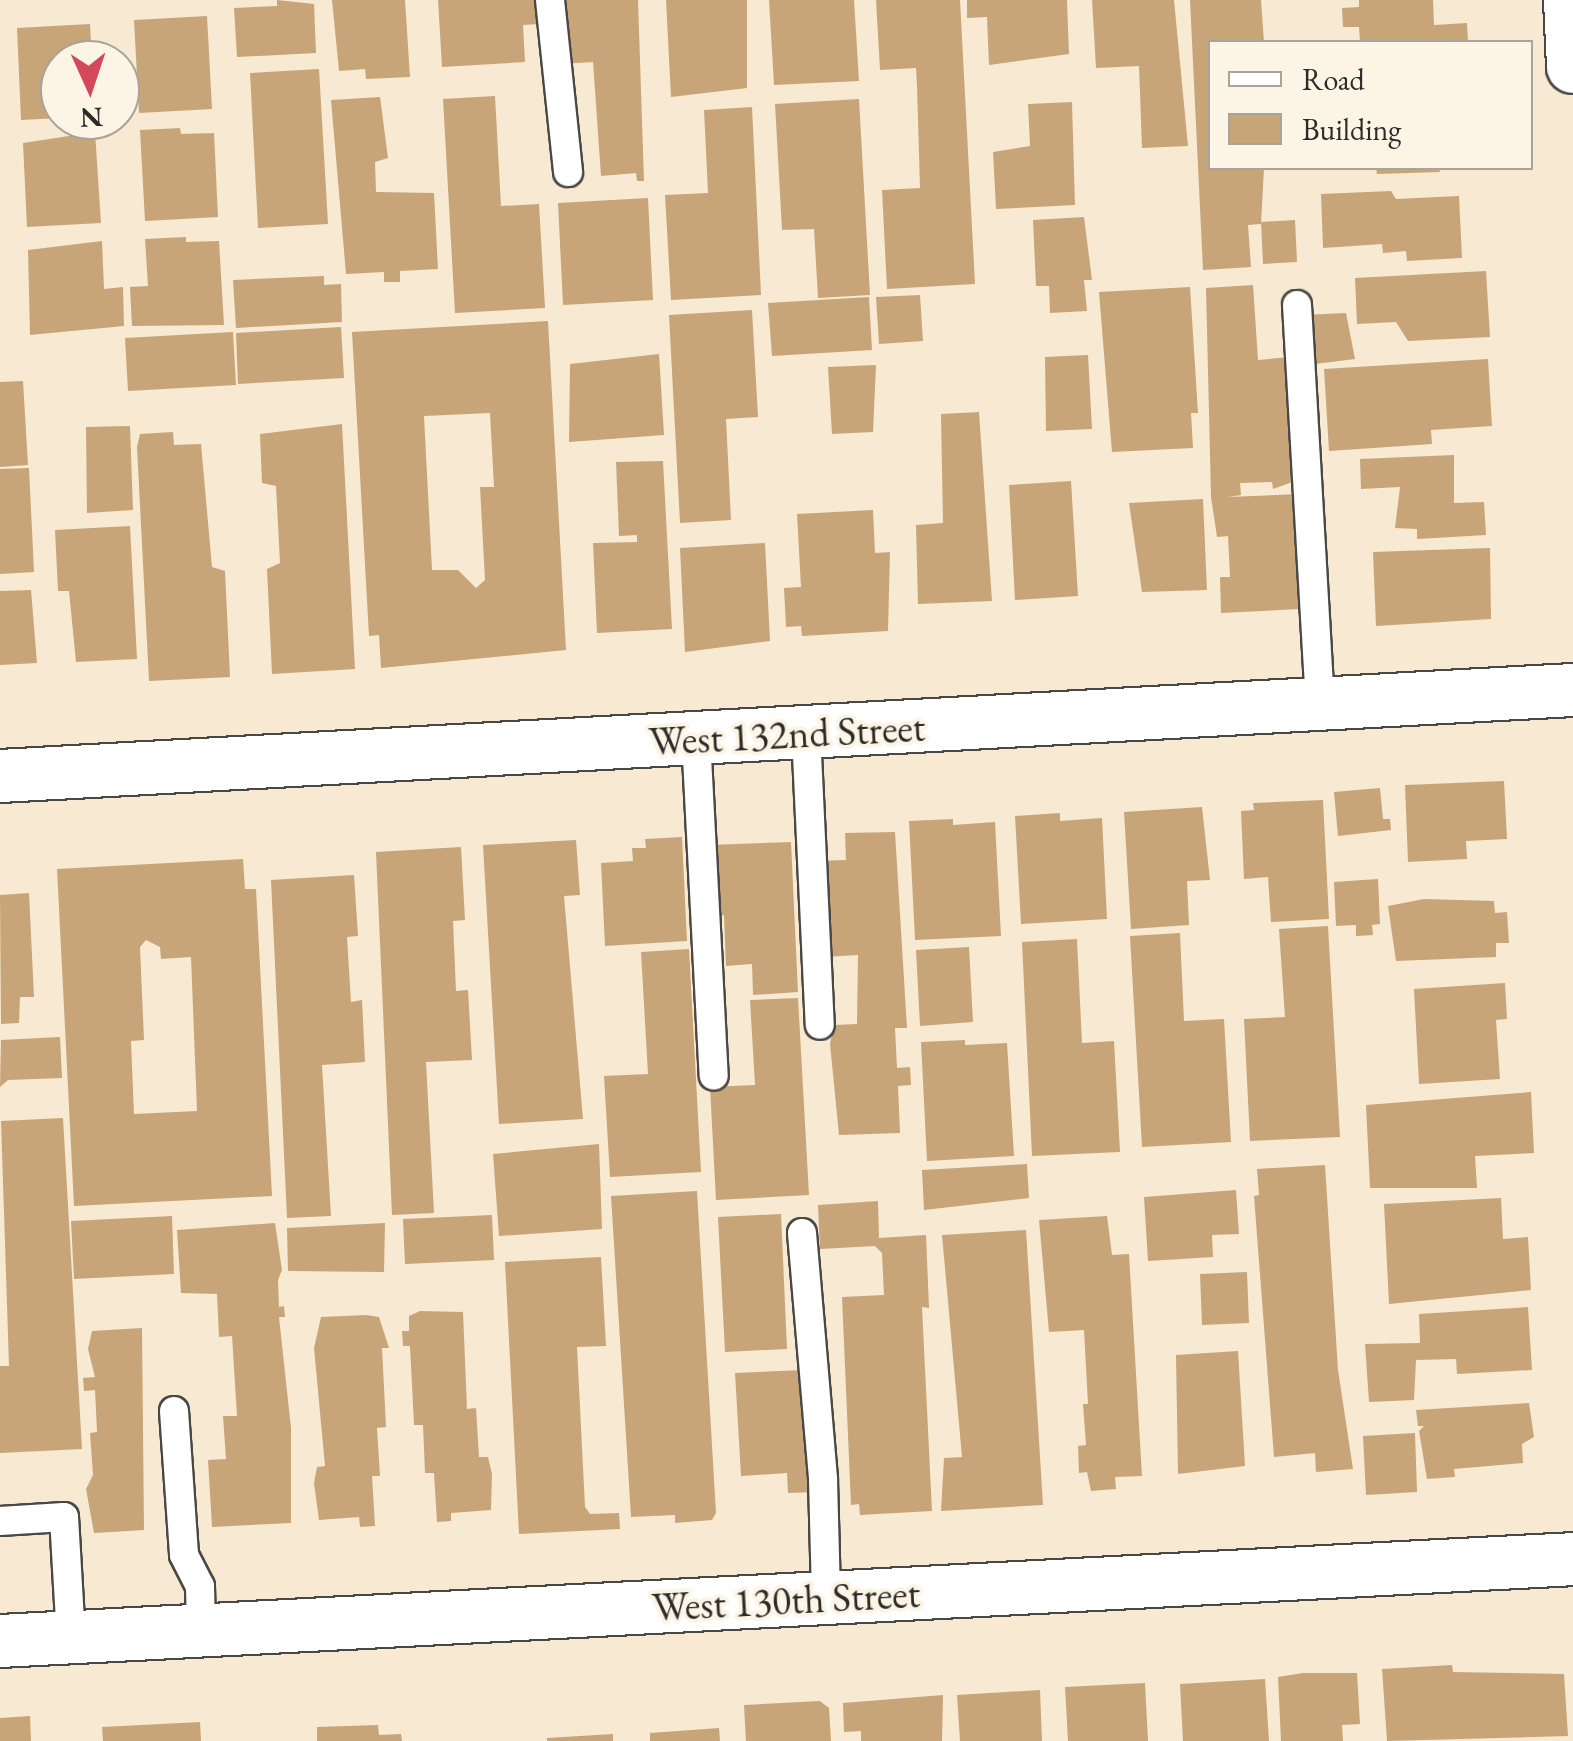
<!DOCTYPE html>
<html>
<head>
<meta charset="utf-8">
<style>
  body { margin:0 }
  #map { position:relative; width:1573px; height:1741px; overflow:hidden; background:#f8e9d2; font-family:"EB Garamond",serif }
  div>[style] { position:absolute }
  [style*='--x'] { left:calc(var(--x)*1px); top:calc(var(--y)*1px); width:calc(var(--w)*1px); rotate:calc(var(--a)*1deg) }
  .building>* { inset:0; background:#c8a578 }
  .roads { filter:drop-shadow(2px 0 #4a4844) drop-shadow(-2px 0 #4a4844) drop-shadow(0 2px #4a4844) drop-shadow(0 -2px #4a4844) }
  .service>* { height:28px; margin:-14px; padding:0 14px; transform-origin:14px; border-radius:14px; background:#fff }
  .minor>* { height:52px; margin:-26px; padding:0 26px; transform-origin:26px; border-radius:26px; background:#fff }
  span { translate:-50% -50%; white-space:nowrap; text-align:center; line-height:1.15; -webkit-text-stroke:8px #fcf5e5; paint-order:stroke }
  .street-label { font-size:40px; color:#2b2b2b }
  .legend { position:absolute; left:1208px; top:40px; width:325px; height:130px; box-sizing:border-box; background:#fcf5e5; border:2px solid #a8a49b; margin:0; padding:12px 18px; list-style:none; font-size:30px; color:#2b2b2b }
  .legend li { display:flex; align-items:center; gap:20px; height:50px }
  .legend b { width:50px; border:2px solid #a8a49b }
  .north { position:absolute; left:40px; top:40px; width:100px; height:100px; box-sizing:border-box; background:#fcf5e5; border:2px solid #a8a49b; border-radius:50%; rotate:177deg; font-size:28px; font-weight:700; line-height:40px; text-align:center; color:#2b2b2b }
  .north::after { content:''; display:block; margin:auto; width:35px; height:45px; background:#d1495b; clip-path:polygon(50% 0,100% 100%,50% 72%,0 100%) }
</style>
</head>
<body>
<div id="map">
  <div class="building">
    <i style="clip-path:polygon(277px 0,314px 4px,316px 53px,237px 57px,234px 8px,277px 6px)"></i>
    <i style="clip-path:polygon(332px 0,405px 0,410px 77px,366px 79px,365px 69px,339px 71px)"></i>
    <i style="clip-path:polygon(438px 0,538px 0,539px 24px,523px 25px,525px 62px,442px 67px)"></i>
    <i style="clip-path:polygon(562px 0,638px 0,644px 181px,637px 181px,636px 173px,601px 176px,593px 62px,561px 64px)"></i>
    <i style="clip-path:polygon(666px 0,747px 0,747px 88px,671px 97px)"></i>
    <i style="clip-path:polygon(769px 0,854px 0,859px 81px,774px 85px)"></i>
    <i style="clip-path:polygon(876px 0,960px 0,975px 284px,887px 289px,882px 190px,920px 188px,917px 86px,916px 68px,880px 70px)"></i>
    <i style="clip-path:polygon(967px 0,1067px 0,1069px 54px,989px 65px,987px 17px,967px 18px)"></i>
    <i style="clip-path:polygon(1092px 0,1174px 0,1188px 146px,1142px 148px,1139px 66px,1096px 68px)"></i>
    <i style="clip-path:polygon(1190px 0,1261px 0,1264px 42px,1210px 42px,1210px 168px,1264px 168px,1261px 224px,1248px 225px,1251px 267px,1203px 270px)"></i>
    <i style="clip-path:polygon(1359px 0,1433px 0,1434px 25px,1467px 23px,1468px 42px,1360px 42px,1359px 27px,1343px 27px,1342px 8px,1359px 7px)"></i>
    <i style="clip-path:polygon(207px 16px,212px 109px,139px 113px,134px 20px)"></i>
    <i style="clip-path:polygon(90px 24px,92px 60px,60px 60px,60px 118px,21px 120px,17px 28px)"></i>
    <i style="clip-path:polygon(319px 69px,328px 224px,258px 228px,250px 73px)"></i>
    <i style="clip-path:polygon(495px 96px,501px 206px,539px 204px,545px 308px,455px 313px,443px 99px)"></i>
    <i style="clip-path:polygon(380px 97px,388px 158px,375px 162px,376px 192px,434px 193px,438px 269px,400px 271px,400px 282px,384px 282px,384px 272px,346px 274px,331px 100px)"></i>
    <i style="clip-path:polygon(859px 99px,870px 295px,818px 298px,814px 229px,782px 230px,775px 104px)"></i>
    <i style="clip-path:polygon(1072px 102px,1075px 205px,996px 209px,993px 152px,1030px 146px,1028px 104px)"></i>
    <i style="clip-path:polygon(752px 107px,761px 295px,671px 300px,665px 195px,708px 193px,704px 110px)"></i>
    <i style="clip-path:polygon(180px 128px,181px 134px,214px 133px,218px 217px,145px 221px,140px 130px)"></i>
    <i style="clip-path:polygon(95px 132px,101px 223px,27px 227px,23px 143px)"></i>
    <i style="clip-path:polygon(1376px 168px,1439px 168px,1440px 172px,1377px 174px)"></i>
    <i style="clip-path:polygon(1391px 191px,1396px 199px,1459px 196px,1462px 258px,1407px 261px,1406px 251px,1383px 253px,1382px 244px,1323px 248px,1321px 194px)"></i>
    <i style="clip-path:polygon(648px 198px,653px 300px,563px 305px,558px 203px)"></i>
    <i style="clip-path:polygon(1084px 217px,1092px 280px,1084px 280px,1087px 311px,1050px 313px,1049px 286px,1036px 286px,1033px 220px)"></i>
    <i style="clip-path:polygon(1295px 220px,1297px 262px,1263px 264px,1261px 222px)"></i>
    <i style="clip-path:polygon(186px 237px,186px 242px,219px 241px,224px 325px,132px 326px,130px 287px,148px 286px,145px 239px)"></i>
    <i style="clip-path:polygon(102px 241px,104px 289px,123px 287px,124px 326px,30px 335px,28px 250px)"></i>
    <i style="clip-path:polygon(1486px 271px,1490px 337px,1408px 341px,1396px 322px,1357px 324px,1355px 278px)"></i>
    <i style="clip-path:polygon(324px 276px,324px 285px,341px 284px,342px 322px,236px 328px,233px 280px)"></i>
    <i style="clip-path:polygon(1253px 285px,1258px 360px,1289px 357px,1298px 480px,1273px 489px,1272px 482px,1240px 483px,1241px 495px,1228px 497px,1299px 494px,1304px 595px,1300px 609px,1221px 613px,1220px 577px,1230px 577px,1228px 536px,1217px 537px,1211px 497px,1206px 288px)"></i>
    <i style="clip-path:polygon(1190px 287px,1198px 413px,1191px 413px,1193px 448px,1112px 452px,1099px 292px)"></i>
    <i style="clip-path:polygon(920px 295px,923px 341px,879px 344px,876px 297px)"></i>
    <i style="clip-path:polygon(869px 297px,872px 350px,772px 356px,768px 303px)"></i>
    <i style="clip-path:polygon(752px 310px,758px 417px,726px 419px,731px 520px,680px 523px,669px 315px)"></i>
    <i style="clip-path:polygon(1346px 313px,1355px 359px,1307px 365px,1304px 315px)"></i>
    <i style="clip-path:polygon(evenodd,548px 321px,566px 650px,381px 668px,379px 635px,369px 636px,352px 332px,548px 321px,490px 413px,494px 487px,480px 487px,485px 580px,476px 588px,458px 570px,432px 570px,424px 416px,490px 413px)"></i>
    <i style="clip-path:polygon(341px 327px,344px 378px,238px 384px,236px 333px)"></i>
    <i style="clip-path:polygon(233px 332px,236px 385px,128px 391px,125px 338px)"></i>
    <i style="clip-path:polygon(659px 354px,664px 435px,569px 442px,570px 364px)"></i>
    <i style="clip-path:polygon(1088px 355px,1092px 429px,1046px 431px,1045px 357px)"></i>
    <i style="clip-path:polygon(1488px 359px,1492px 426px,1431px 430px,1432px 444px,1329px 451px,1324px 369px)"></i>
    <i style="clip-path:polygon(876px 365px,873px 432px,832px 434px,828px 367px)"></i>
    <i style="clip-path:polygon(23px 381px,28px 465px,0 467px,0 382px)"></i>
    <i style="clip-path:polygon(979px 412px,992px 601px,918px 604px,916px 525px,943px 523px,941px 414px)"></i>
    <i style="clip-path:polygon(342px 424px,355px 669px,272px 674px,267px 569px,280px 563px,276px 486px,262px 483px,260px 434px)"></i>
    <i style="clip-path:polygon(130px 426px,133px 510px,87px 513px,86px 427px)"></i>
    <i style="clip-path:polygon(173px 432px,174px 445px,201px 444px,212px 567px,225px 571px,230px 677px,149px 681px,137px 447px,140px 434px)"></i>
    <i style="clip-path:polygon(1454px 455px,1454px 503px,1484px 502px,1486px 535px,1417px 539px,1417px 529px,1395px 528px,1400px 487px,1361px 489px,1360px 459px)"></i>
    <i style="clip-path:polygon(663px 461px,672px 629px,597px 633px,593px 543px,637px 542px,637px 535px,619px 536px,616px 462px)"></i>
    <i style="clip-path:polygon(29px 468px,34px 572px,0 574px,0 469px)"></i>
    <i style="clip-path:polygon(1071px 481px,1078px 596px,1015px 600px,1009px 485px)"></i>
    <i style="clip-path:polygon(1203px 499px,1207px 590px,1142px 592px,1129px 503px)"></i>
    <i style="clip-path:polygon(873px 510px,875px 553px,890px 552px,888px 631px,802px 636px,801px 626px,786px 627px,784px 588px,801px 587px,797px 514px)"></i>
    <i style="clip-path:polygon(130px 526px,137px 659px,76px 662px,69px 591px,58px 591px,55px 530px)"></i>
    <i style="clip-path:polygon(765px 543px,770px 641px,685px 652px,680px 548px)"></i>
    <i style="clip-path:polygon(1490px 548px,1491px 619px,1376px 626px,1373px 552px)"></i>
    <i style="clip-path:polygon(31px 590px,37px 663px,0 665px,0 591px)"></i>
    <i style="clip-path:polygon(1504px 781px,1507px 839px,1466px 841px,1467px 859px,1408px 862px,1405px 785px)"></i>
    <i style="clip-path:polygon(1380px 788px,1383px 819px,1390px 819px,1391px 830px,1338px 836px,1334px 792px)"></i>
    <i style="clip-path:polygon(1323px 800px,1329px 919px,1271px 922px,1268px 877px,1244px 879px,1241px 811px,1254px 810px,1253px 803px)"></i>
    <i style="clip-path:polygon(1202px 807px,1210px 880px,1187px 881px,1189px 925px,1131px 929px,1124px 812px)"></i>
    <i style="clip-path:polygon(1060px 813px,1060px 821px,1102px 818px,1107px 919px,1021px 924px,1015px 816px)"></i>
    <i style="clip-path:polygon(953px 819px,953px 825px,995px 822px,1001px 936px,915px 940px,909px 821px)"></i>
    <i style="clip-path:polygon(895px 832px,907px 1028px,895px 1028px,897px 1068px,910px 1067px,911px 1085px,898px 1086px,900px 1133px,839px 1135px,830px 1044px,834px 1025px,857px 1024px,858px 955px,825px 957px,816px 861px,846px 860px,845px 833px)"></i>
    <i style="clip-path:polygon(682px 837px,687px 941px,605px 946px,601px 863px,633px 861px,632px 848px,646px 848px,645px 839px)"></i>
    <i style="clip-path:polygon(576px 840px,580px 895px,564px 896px,583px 1119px,499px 1124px,483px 845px)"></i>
    <i style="clip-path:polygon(791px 842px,798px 992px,753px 995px,752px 964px,726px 966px,724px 915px,712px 916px,708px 845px)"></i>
    <i style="clip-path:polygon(461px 847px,465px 920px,453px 921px,456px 991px,468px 990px,472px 1060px,426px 1062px,434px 1213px,392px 1215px,376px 852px)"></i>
    <i style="clip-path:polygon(evenodd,243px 859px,245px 889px,256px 889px,272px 1196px,74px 1206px,57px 869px,243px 859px,146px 940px,160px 947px,161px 959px,191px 957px,197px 1111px,134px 1114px,131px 1041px,144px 1040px,140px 947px,146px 940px)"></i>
    <i style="clip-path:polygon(354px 875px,358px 936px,347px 937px,351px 1002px,362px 1000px,365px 1062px,322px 1065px,331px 1216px,287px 1218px,271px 880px)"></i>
    <i style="clip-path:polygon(1378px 879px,1380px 924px,1372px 925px,1373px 935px,1356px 936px,1356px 925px,1336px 926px,1334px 882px)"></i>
    <i style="clip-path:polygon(29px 893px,34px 997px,20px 997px,19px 1023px,1px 1024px,0 895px)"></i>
    <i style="clip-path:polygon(1424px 899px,1494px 901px,1495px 913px,1507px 912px,1509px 943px,1496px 943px,1496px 957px,1396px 961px,1388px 906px)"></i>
    <i style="clip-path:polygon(1328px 926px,1340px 1137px,1250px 1141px,1244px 1019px,1285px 1017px,1279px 929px)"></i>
    <i style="clip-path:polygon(1180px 933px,1184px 1021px,1224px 1019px,1231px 1142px,1142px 1147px,1130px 936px)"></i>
    <i style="clip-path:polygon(1077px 939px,1082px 1043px,1114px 1041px,1120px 1152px,1032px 1156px,1022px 942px)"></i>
    <i style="clip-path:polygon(969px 947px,973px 1022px,920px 1026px,916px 950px)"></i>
    <i style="clip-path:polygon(689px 949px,701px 1172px,610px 1177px,604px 1076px,648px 1074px,641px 952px)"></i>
    <i style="clip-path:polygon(1505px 983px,1507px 1019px,1496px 1020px,1500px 1079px,1419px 1084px,1414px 989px)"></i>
    <i style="clip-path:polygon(798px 998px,809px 1195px,716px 1200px,710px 1087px,755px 1085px,750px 1000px)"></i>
    <i style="clip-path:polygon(60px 1037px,62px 1078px,8px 1080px,0 1087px,1px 1040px)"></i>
    <i style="clip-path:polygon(965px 1040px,965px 1045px,1007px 1043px,1014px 1156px,927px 1161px,921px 1042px)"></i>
    <i style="clip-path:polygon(1531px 1092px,1534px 1153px,1475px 1156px,1477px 1188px,1370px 1188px,1366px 1105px)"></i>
    <i style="clip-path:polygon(63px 1118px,82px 1449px,0 1453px,0 1366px,9px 1366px,1px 1121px)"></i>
    <i style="clip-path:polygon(599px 1144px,602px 1229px,499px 1236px,493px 1154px)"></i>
    <i style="clip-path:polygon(1027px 1164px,1029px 1198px,924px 1210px,922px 1170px)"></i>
    <i style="clip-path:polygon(1325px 1165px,1338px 1370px,1353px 1469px,1316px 1472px,1315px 1453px,1274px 1457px,1254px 1196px,1259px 1195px,1257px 1169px)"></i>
    <i style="clip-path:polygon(1236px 1190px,1239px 1234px,1212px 1235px,1213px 1257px,1148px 1261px,1144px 1197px)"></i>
    <i style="clip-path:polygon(697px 1191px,716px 1513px,712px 1520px,675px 1523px,675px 1515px,631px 1517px,611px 1196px)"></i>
    <i style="clip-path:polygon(1501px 1198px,1503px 1239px,1528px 1237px,1531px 1290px,1389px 1304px,1384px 1204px)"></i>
    <i style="clip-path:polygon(878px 1201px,879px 1238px,926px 1235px,929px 1308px,922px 1307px,932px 1511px,860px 1515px,859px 1504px,851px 1505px,842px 1297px,884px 1295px,882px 1253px,875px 1246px,820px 1249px,818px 1205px)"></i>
    <i style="clip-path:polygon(781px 1214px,787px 1349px,725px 1352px,718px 1217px)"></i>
    <i style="clip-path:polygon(492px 1215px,494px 1260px,405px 1264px,403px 1219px)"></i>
    <i style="clip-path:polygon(172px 1216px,174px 1274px,74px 1279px,71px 1221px)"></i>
    <i style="clip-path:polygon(1107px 1216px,1112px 1255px,1129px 1254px,1142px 1476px,1115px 1477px,1116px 1489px,1091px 1491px,1087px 1472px,1079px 1473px,1078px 1446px,1086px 1445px,1083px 1404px,1088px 1404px,1084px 1330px,1049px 1332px,1039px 1220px)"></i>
    <i style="clip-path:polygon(275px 1223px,282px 1270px,278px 1280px,279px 1307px,284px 1306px,285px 1317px,279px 1317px,291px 1428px,291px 1523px,212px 1527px,208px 1460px,226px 1459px,223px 1416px,237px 1416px,232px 1336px,219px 1337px,217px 1294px,181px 1293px,177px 1230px)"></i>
    <i style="clip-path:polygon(385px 1223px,384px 1272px,288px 1271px,287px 1228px)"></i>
    <i style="clip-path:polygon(1026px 1230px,1043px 1505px,941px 1511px,944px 1458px,962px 1457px,942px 1235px)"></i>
    <i style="clip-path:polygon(601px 1257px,606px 1346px,577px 1347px,585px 1507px,590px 1514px,619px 1513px,620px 1529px,519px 1534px,505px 1262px)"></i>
    <i style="clip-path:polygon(1247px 1272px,1249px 1323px,1202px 1325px,1200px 1274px)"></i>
    <i style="clip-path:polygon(1528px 1307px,1532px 1370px,1457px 1374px,1456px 1359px,1416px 1360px,1414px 1400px,1369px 1402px,1365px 1344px,1420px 1343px,1419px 1314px)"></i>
    <i style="clip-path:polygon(420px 1311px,463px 1312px,467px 1409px,476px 1408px,479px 1457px,488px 1457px,492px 1474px,491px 1510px,451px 1513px,451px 1521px,437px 1522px,434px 1473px,425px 1473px,423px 1425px,414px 1425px,410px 1346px,403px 1346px,402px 1331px,409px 1331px,409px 1316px)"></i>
    <i style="clip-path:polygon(366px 1315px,379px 1317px,389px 1348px,382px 1348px,386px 1427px,377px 1428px,380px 1476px,372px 1476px,375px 1526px,360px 1527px,359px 1517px,319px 1520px,314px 1483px,317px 1467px,325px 1466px,314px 1348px,321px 1317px)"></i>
    <i style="clip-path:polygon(142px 1328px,144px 1530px,94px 1533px,86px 1489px,93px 1475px,90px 1433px,97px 1432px,95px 1390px,84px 1391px,83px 1378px,95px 1377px,88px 1349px,92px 1331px)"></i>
    <i style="clip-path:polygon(1238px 1351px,1245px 1466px,1178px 1474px,1176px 1355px)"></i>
    <i style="clip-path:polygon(803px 1370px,816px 1492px,788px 1493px,787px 1473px,741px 1476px,735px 1373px)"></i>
    <i style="clip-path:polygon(1529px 1403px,1534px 1437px,1522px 1444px,1523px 1463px,1454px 1469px,1455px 1477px,1427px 1479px,1419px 1431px,1424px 1426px,1418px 1426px,1416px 1410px)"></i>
    <i style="clip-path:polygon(1415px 1433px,1417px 1492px,1366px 1495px,1363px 1436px)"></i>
    <i style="clip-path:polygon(1452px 1665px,1453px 1672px,1564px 1674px,1568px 1736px,1387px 1741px,1382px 1669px)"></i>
    <i style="clip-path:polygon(1303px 1673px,1357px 1673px,1360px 1724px,1342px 1725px,1343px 1741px,1281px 1741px,1278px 1677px)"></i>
    <i style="clip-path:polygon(1265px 1679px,1269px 1741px,1183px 1741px,1180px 1684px)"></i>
    <i style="clip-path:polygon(1145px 1683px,1148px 1741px,1068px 1741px,1065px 1687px)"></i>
    <i style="clip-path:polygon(1040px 1690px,1042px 1741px,960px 1741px,957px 1695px)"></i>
    <i style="clip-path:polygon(943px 1695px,942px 1741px,861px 1741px,861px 1731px,844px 1732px,843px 1703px)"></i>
    <i style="clip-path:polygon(820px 1701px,829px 1708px,831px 1741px,746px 1741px,744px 1705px)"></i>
    <i style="clip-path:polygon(30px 1716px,31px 1741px,0 1741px,0 1718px)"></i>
    <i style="clip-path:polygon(200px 1722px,201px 1741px,103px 1741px,102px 1727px)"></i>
    <i style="clip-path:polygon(378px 1725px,379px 1735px,401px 1734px,402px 1741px,317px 1741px,317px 1727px)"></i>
    <i style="clip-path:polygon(719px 1728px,720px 1741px,650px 1741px,650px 1733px)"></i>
    <i style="clip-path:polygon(613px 1734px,613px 1741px,547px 1741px,547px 1738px)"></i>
  </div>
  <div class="roads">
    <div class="service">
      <i style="--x:550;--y:0;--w:173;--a:84"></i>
      <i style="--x:1297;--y:305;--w:400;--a:86.7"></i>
      <i style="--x:806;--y:733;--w:292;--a:87.3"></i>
      <i style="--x:696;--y:738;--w:338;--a:87"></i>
      <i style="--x:802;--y:1233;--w:248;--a:85.1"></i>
      <i style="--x:823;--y:1480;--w:118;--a:88.5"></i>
      <i style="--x:174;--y:1411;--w:144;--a:86"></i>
      <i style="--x:184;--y:1555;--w:35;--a:63"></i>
      <i style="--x:200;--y:1586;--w:45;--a:88.7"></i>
      <i style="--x:0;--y:1521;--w:64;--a:-3.6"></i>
      <i style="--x:64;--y:1517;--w:121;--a:86.7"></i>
    </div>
    <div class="minor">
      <i style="--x:1570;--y:0;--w:67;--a:87.4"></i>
      <i style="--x:0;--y:776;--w:1575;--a:-3.13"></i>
      <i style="--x:0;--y:1641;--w:1575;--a:-2.98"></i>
    </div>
  </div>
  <div class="street-label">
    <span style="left:787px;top:734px;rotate:-3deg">West 132nd Street</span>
    <span style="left:786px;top:1600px;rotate:-3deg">West 130th Street</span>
  </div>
  <ul class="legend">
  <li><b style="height:12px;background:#fff"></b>Road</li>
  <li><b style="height:28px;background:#c8a578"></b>Building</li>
  </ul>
  <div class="north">N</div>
</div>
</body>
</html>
